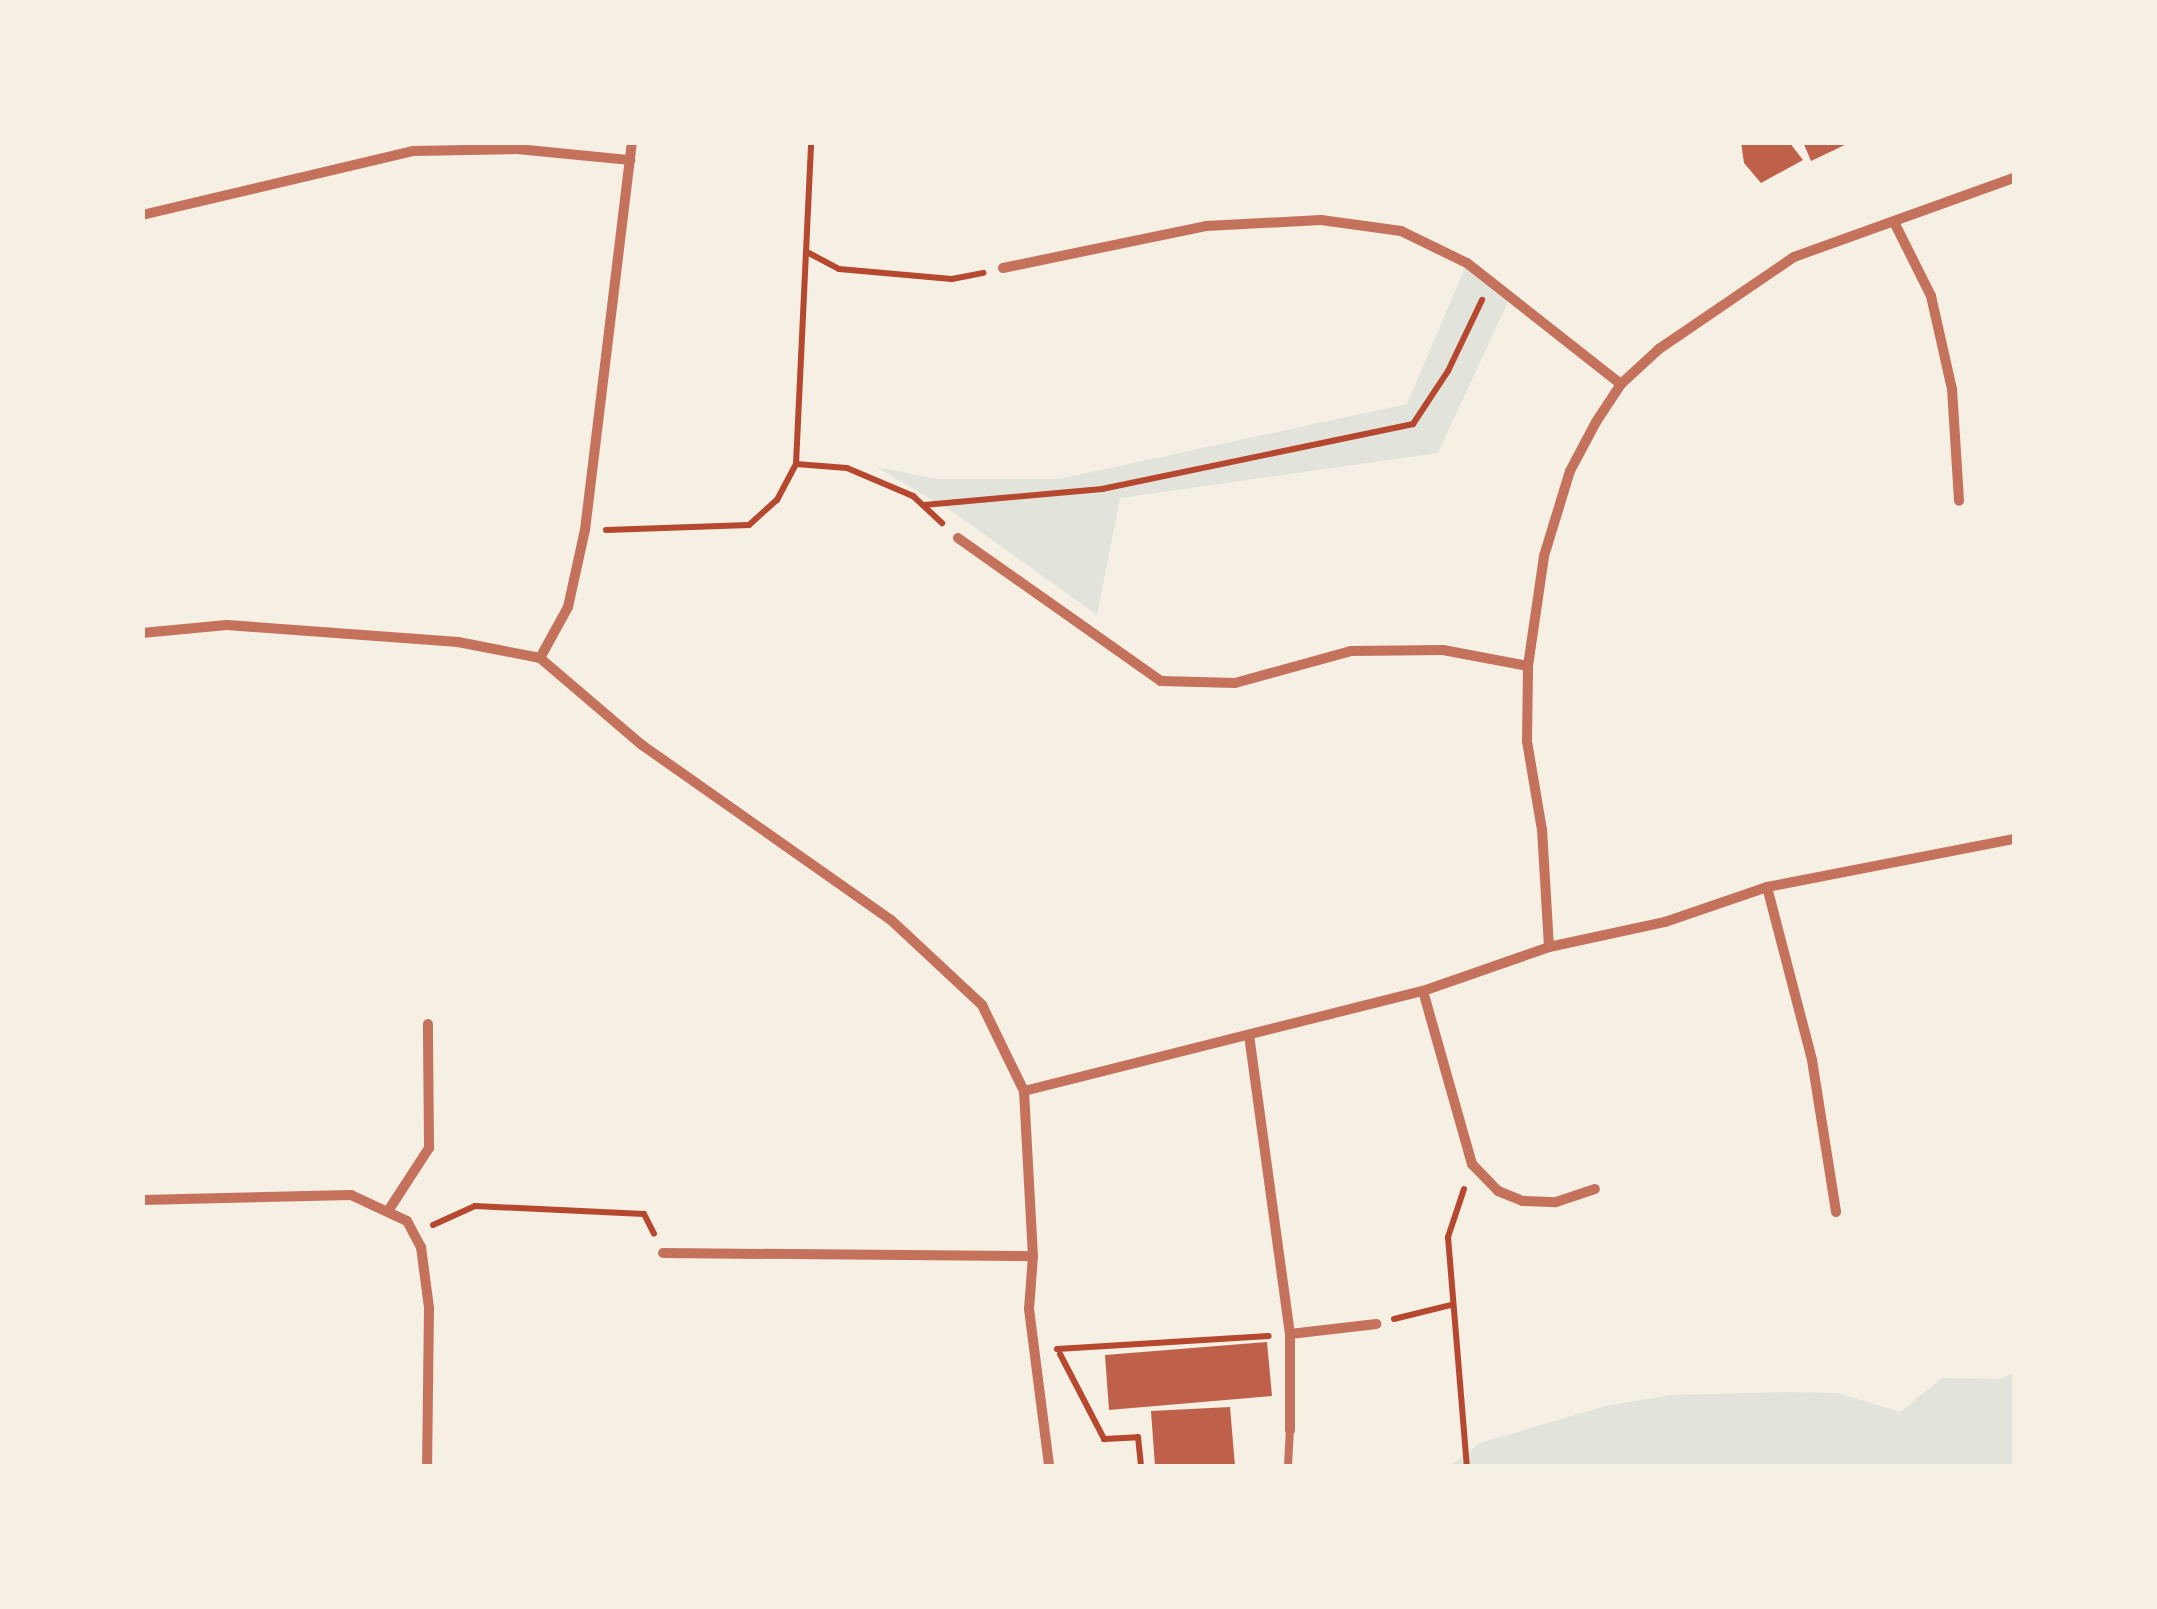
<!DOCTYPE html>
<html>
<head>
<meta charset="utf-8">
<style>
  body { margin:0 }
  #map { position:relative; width:2157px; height:1609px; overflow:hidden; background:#f6efe4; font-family:Manrope,sans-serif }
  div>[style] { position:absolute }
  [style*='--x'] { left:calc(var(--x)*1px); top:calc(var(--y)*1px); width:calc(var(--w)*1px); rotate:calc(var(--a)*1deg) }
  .green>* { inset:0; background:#e2e4dc }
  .building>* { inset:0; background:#bf614a }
  .path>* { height:6px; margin:-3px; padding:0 3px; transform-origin:3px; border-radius:3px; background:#b5482f }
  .service>* { height:8px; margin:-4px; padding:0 4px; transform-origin:4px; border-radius:4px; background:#c5725c }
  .minor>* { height:10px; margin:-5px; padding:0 5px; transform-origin:5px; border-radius:5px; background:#c5725c }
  span { translate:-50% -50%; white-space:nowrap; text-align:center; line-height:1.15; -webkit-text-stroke:9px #f6efe4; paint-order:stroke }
  .frame { position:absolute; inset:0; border:145px solid #f6efe4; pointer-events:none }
</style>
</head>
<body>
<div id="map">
  <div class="green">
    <i style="clip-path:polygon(1467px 263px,1511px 295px,1438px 453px,1120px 498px,1097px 615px,956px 514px,876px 467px,938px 479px,1059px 479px,1407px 404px)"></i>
    <i style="clip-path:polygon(2014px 1372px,2014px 1466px,1450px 1466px,1480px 1443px,1605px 1406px,1672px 1395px,1789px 1392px,1838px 1393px,1900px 1412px,1942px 1378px,2000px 1379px)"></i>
  </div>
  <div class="building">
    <i style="clip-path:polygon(1741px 142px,1789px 142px,1803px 160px,1761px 183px,1744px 163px)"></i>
    <i style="clip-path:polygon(1803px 142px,1851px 142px,1811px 161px)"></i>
    <i style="clip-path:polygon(1267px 1342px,1272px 1396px,1109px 1410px,1105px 1355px)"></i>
    <i style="clip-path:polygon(1230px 1407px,1235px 1466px,1155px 1466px,1151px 1411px)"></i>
  </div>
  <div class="path">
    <i style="--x:807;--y:252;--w:36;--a:28"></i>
    <i style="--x:839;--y:269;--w:113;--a:5.1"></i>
    <i style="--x:952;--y:279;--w:32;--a:-11"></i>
    <i style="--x:796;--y:464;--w:51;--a:4.5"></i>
    <i style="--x:847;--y:468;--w:72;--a:23"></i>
    <i style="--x:913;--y:496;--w:40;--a:43"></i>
    <i style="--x:924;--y:505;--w:179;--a:-5.1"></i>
    <i style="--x:1102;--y:489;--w:318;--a:-11.8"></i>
    <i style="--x:1413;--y:424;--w:64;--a:-56.6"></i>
    <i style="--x:1448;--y:371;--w:79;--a:-64.4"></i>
    <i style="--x:606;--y:530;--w:143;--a:-2"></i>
    <i style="--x:749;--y:525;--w:38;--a:-42"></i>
    <i style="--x:777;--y:500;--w:41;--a:-62.2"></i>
    <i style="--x:796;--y:464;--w:322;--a:-87.3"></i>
    <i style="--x:1464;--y:1189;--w:51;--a:108.4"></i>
    <i style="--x:1448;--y:1237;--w:230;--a:85.3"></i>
    <i style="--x:433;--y:1225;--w:46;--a:-24.3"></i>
    <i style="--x:475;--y:1206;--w:169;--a:2.7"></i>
    <i style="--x:644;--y:1214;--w:22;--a:63"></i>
    <i style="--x:1394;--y:1319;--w:59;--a:-13.8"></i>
    <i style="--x:1057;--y:1349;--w:212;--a:-3.5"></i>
    <i style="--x:1060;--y:1354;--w:96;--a:62.6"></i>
    <i style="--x:1104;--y:1439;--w:34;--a:-3"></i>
    <i style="--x:1138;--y:1437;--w:29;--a:84"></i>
  </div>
  <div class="service">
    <i style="--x:1288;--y:1466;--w:36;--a:-87"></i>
  </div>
  <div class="minor">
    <i style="--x:142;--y:215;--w:278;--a:-13.3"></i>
    <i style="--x:413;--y:151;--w:104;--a:-1.1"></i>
    <i style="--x:517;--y:149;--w:114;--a:5.6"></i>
    <i style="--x:1894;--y:222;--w:83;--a:63.4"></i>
    <i style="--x:1931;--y:296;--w:95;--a:77.3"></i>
    <i style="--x:1952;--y:389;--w:112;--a:86.4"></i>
    <i style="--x:1003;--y:268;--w:207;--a:-11.7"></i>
    <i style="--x:1206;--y:226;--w:115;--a:-3"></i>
    <i style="--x:1321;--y:220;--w:81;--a:7.8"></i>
    <i style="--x:1401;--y:231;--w:73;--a:25.9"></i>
    <i style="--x:1467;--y:263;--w:196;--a:38.2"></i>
    <i style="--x:958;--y:538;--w:248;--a:35.2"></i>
    <i style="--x:1161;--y:681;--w:74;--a:1.5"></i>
    <i style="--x:1235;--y:683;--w:120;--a:-15.4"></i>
    <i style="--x:1351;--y:651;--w:92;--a:-0.6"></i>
    <i style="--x:1443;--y:650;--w:86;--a:10.7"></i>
    <i style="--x:142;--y:633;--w:85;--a:-5.4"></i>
    <i style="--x:227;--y:625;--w:232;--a:4.2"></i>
    <i style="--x:458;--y:642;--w:84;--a:11"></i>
    <i style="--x:540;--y:658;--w:134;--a:40.5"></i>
    <i style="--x:642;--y:745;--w:304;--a:35.1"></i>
    <i style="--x:891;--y:920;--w:125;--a:43"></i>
    <i style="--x:982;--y:1005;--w:96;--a:64"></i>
    <i style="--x:1024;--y:1091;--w:165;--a:86.9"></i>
    <i style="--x:1033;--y:1256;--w:53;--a:94.3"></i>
    <i style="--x:1029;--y:1309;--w:158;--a:82.7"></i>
    <i style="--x:540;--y:658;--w:58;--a:-61.2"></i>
    <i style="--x:568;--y:607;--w:79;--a:-77.6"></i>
    <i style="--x:585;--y:530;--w:391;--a:-83.1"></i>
    <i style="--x:1767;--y:887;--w:179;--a:75.4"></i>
    <i style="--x:1812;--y:1060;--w:154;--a:81"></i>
    <i style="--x:1549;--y:947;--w:117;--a:-93.4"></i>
    <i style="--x:1542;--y:830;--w:90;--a:-99.6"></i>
    <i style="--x:1527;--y:741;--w:75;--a:-89.2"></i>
    <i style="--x:1528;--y:666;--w:111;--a:-81.7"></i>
    <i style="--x:1544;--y:556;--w:89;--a:-73"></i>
    <i style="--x:1570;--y:471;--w:55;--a:-62"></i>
    <i style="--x:1596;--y:422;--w:45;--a:-56.7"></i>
    <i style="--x:1621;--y:384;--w:52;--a:-42.6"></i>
    <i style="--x:1659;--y:349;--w:163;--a:-34.3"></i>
    <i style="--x:1794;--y:257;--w:234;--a:-19.8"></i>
    <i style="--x:1423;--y:991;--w:180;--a:74.2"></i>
    <i style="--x:1472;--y:1164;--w:37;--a:46"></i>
    <i style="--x:1498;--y:1191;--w:27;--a:22"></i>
    <i style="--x:1523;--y:1201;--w:33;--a:2"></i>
    <i style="--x:1556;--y:1202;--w:41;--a:-18.4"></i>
    <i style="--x:1249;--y:1035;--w:302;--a:82.2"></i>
    <i style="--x:1290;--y:1334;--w:96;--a:90"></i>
    <i style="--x:1024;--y:1091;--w:411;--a:-14.1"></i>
    <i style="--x:1423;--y:991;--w:133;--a:-19.2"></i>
    <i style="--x:1549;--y:947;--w:119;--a:-12.2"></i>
    <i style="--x:1665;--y:922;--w:108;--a:-18.9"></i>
    <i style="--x:1767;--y:887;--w:252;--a:-11"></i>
    <i style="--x:142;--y:1200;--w:209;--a:-1.4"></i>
    <i style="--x:351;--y:1195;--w:62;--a:24.9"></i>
    <i style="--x:407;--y:1221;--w:30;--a:62"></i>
    <i style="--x:421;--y:1247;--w:62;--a:82.5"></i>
    <i style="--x:429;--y:1308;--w:158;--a:90.7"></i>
    <i style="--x:390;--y:1208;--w:72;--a:-57"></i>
    <i style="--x:429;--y:1148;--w:124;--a:-90.5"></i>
    <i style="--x:663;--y:1253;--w:370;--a:0.5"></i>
    <i style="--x:1290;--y:1334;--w:87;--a:-6.6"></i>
  </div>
  <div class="frame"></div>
</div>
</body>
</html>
